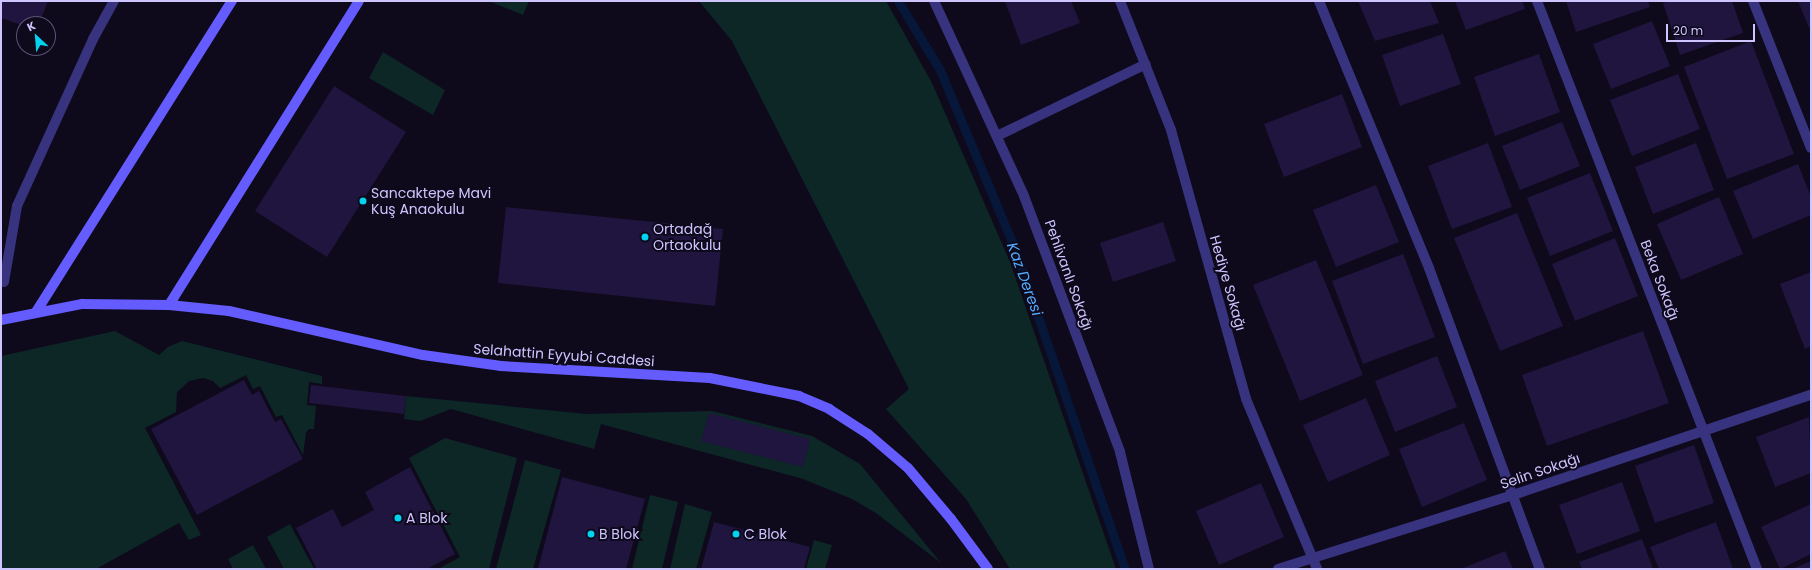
<!DOCTYPE html>
<html>
<head>
<meta charset="utf-8">
<style>
  body { margin:0 }
  #map { position:relative; width:1812px; height:570px; overflow:hidden; background:#0e0a1c; font-family:Poppins,sans-serif }
  div>[style] { position:absolute }
  [style*='--x'] { left:calc(var(--x)*1px); top:calc(var(--y)*1px); width:calc(var(--w)*1px); rotate:calc(var(--a)*1deg) }
  .green>* { inset:0; background:#0d2626 }
  .stream>* { height:9px; margin:-4.5px; padding:0 4.5px; transform-origin:4.5px; border-radius:4.5px; background:#061739 }
  .building>* { inset:0; background:#1f153e }
  .service>* { height:10px; margin:-5px; padding:0 5px; transform-origin:5px; border-radius:5px; background:#38337e }
  .minor>* { height:10px; margin:-5px; padding:0 5px; transform-origin:5px; border-radius:5px; background:#38337e }
  .secondary>* { height:10px; margin:-5px; padding:0 5px; transform-origin:5px; border-radius:5px; background:#655cff }
  .dots>* { width:11px; height:11px; translate:-50% -50%; box-sizing:border-box; border:2px solid #0e0a1c; border-radius:50% }
  span { translate:-50% -50%; white-space:nowrap; text-align:center; line-height:1.15; -webkit-text-stroke:4px #0e0a1c; paint-order:stroke }
  .poi-label { font-size:14px; color:#cec5ff }
  .left { translate:0 -50%; text-align:left }
  .street-label { font-size:14px; color:#cec5ff }
  .water-label { font-size:15px; color:#53abff; font-style:italic }
  .frame { position:absolute; inset:0; border:2px solid #cec5ff; pointer-events:none }
  .north { position:absolute; left:16px; top:16px; width:40px; height:40px; box-sizing:border-box; background:#0e0a1c; border:1px solid #5b5577; border-radius:50%; rotate:334deg; font-size:11px; font-weight:700; line-height:16px; text-align:center; color:#cec5ff }
  .north::after { content:''; display:block; margin:auto; width:14px; height:18px; background:#00d2f0; clip-path:polygon(50% 0,100% 100%,50% 72%,0 100%) }
  .scale { position:absolute; left:1666px; top:24px; width:89px; height:18px; box-sizing:border-box; border:2px solid #cec5ff; border-top:0; padding-left:5px; font-size:12px; line-height:14px; white-space:nowrap; color:#cec5ff; -webkit-text-stroke:3px #0e0a1c; paint-order:stroke }
</style>
</head>
<body>
<div id="map">
  <div class="green">
    <i style="clip-path:polygon(489px 1px,529px 1px,523px 15px)"></i>
    <i style="clip-path:polygon(699px 1px,886px 1px,932px 83px,1010px 262px,1116px 569px,1010px 569px,966px 499px,886px 409px,909px 389px,732px 41px)"></i>
    <i style="clip-path:polygon(383px 52px,445px 90px,433px 115px,369px 78px)"></i>
    <i style="clip-path:polygon(115px 331px,159px 355px,168px 347px,182px 341px,322px 376px,322px 384px,309px 382px,307px 405px,316px 406px,314px 429px,309px 429px,306px 433px,303px 455px,282px 415px,276px 417px,260px 386px,253px 389px,246px 375px,220px 388px,213px 381px,203px 378px,189px 381px,177px 392px,176px 412px,145px 428px,201px 535px,189px 540px,179px 523px,96px 569px,1px 569px,1px 356px)"></i>
    <i style="clip-path:polygon(406px 396px,587px 414px,712px 411px,812px 436px,860px 464px,941px 563px,876px 513px,852px 499px,803px 479px,601px 424px,594px 449px,451px 409px,420px 421px,404px 419px)"></i>
    <i style="clip-path:polygon(445px 438px,517px 458px,489px 569px,438px 569px,460px 557px,409px 458px)"></i>
    <i style="clip-path:polygon(525px 460px,561px 470px,533px 569px,496px 569px)"></i>
    <i style="clip-path:polygon(650px 495px,678px 502px,662px 569px,632px 569px)"></i>
    <i style="clip-path:polygon(685px 504px,712px 512px,696px 569px,670px 569px)"></i>
    <i style="clip-path:polygon(290px 524px,314px 569px,284px 569px,267px 537px)"></i>
    <i style="clip-path:polygon(814px 540px,832px 545px,825px 569px,806px 569px)"></i>
    <i style="clip-path:polygon(253px 545px,266px 569px,233px 569px,228px 559px)"></i>
  </div>
  <div class="stream">
    <i style="--x:898;--y:1;--w:81;--a:58.7"></i>
    <i style="--x:940;--y:70;--w:192;--a:67.3"></i>
    <i style="--x:1014;--y:247;--w:341;--a:71"></i>
  </div>
  <div class="building">
    <i style="clip-path:polygon(1px 1px,48px 1px,39px 24px,24px 24px,24px 26px,1px 18px)"></i>
    <i style="clip-path:polygon(1005px 1px,1071px 1px,1080px 23px,1021px 45px)"></i>
    <i style="clip-path:polygon(1358px 1px,1430px 1px,1439px 23px,1375px 41px)"></i>
    <i style="clip-path:polygon(1455px 1px,1522px 1px,1525px 9px,1466px 30px)"></i>
    <i style="clip-path:polygon(1566px 1px,1648px 1px,1650px 7px,1576px 32px)"></i>
    <i style="clip-path:polygon(1669px 1px,1732px 1px,1743px 33px,1680px 55px,1663px 3px)"></i>
    <i style="clip-path:polygon(1798px 1px,1811px 1px,1811px 27px,1809px 28px)"></i>
    <i style="clip-path:polygon(1652px 21px,1670px 66px,1611px 89px,1593px 44px)"></i>
    <i style="clip-path:polygon(1443px 34px,1461px 84px,1400px 106px,1382px 55px)"></i>
    <i style="clip-path:polygon(1751px 41px,1794px 154px,1727px 179px,1684px 67px)"></i>
    <i style="clip-path:polygon(1539px 54px,1560px 112px,1495px 136px,1474px 77px)"></i>
    <i style="clip-path:polygon(1678px 74px,1700px 129px,1632px 156px,1610px 100px)"></i>
    <i style="clip-path:polygon(334px 86px,406px 132px,327px 257px,255px 211px)"></i>
    <i style="clip-path:polygon(1342px 94px,1362px 147px,1284px 177px,1264px 124px)"></i>
    <i style="clip-path:polygon(1562px 122px,1580px 166px,1520px 190px,1502px 146px)"></i>
    <i style="clip-path:polygon(1488px 143px,1512px 207px,1452px 229px,1428px 166px)"></i>
    <i style="clip-path:polygon(1696px 143px,1714px 190px,1653px 214px,1635px 167px)"></i>
    <i style="clip-path:polygon(1798px 164px,1811px 197px,1811px 215px,1753px 239px,1733px 191px)"></i>
    <i style="clip-path:polygon(1590px 173px,1613px 231px,1550px 256px,1527px 198px)"></i>
    <i style="clip-path:polygon(1376px 185px,1399px 242px,1336px 267px,1313px 210px)"></i>
    <i style="clip-path:polygon(1719px 197px,1743px 254px,1681px 280px,1657px 224px)"></i>
    <i style="clip-path:polygon(506px 207px,723px 229px,715px 306px,498px 283px)"></i>
    <i style="clip-path:polygon(1517px 213px,1563px 326px,1500px 351px,1454px 238px)"></i>
    <i style="clip-path:polygon(1163px 222px,1176px 261px,1113px 282px,1100px 243px)"></i>
    <i style="clip-path:polygon(1615px 238px,1638px 296px,1575px 321px,1552px 264px)"></i>
    <i style="clip-path:polygon(1403px 254px,1435px 337px,1363px 364px,1332px 281px)"></i>
    <i style="clip-path:polygon(1316px 260px,1363px 375px,1300px 401px,1253px 285px)"></i>
    <i style="clip-path:polygon(1811px 272px,1811px 346px,1805px 349px,1780px 284px)"></i>
    <i style="clip-path:polygon(1643px 331px,1669px 403px,1547px 446px,1522px 375px)"></i>
    <i style="clip-path:polygon(1437px 356px,1457px 407px,1395px 432px,1375px 381px)"></i>
    <i style="clip-path:polygon(244px 380px,252px 395px,259px 391px,275px 422px,281px 419px,303px 459px,197px 515px,151px 429px)"></i>
    <i style="clip-path:polygon(311px 385px,406px 396px,404px 414px,309px 403px)"></i>
    <i style="clip-path:polygon(1366px 398px,1390px 455px,1328px 482px,1303px 425px)"></i>
    <i style="clip-path:polygon(709px 413px,810px 439px,803px 467px,701px 441px)"></i>
    <i style="clip-path:polygon(1809px 417px,1811px 473px,1775px 487px,1756px 437px)"></i>
    <i style="clip-path:polygon(1464px 423px,1487px 480px,1422px 507px,1399px 449px)"></i>
    <i style="clip-path:polygon(1694px 445px,1714px 503px,1655px 523px,1635px 466px)"></i>
    <i style="clip-path:polygon(410px 467px,455px 554px,427px 569px,317px 569px,296px 528px,333px 509px,342px 527px,374px 510px,365px 492px)"></i>
    <i style="clip-path:polygon(562px 477px,645px 499px,626px 569px,538px 569px)"></i>
    <i style="clip-path:polygon(1622px 482px,1640px 531px,1577px 554px,1559px 505px)"></i>
    <i style="clip-path:polygon(1261px 483px,1284px 537px,1219px 565px,1196px 511px)"></i>
    <i style="clip-path:polygon(1811px 504px,1811px 554px,1780px 569px,1761px 527px)"></i>
    <i style="clip-path:polygon(714px 522px,810px 547px,804px 569px,701px 569px)"></i>
    <i style="clip-path:polygon(1716px 522px,1733px 569px,1659px 569px,1650px 547px)"></i>
    <i style="clip-path:polygon(1642px 539px,1653px 569px,1582px 569px,1579px 562px)"></i>
    <i style="clip-path:polygon(1505px 551px,1513px 569px,1461px 569px)"></i>
    <i style="clip-path:polygon(1811px 561px,1811px 569px,1792px 569px)"></i>
  </div>
  <div class="service">
    <i style="--x:997;--y:136;--w:165;--a:-25.8"></i>
  </div>
  <div class="minor">
    <i style="--x:934;--y:1;--w:215;--a:65.2"></i>
    <i style="--x:1024;--y:196;--w:273;--a:69.4"></i>
    <i style="--x:1120;--y:452;--w:121;--a:76.1"></i>
    <i style="--x:1120;--y:1;--w:139;--a:68.4"></i>
    <i style="--x:1171;--y:130;--w:279;--a:74.4"></i>
    <i style="--x:1246;--y:399;--w:184;--a:67.3"></i>
    <i style="--x:1319;--y:1;--w:289;--a:67.6"></i>
    <i style="--x:1429;--y:268;--w:321;--a:69.8"></i>
    <i style="--x:1537;--y:1;--w:609;--a:68.83"></i>
    <i style="--x:1753;--y:1;--w:158;--a:68.5"></i>
    <i style="--x:4;--y:282;--w:77;--a:-80.3"></i>
    <i style="--x:17;--y:206;--w:183;--a:-65.5"></i>
    <i style="--x:93;--y:39;--w:43;--a:-61.1"></i>
    <i style="--x:1278;--y:569;--w:246;--a:-17.5"></i>
    <i style="--x:1513;--y:495;--w:314;--a:-18.6"></i>
  </div>
  <div class="secondary">
    <i style="--x:169;--y:305;--w:358;--a:-58"></i>
    <i style="--x:36;--y:312;--w:368;--a:-57.8"></i>
    <i style="--x:1;--y:320;--w:83;--a:-11.2"></i>
    <i style="--x:82;--y:304;--w:87;--a:0.7"></i>
    <i style="--x:169;--y:305;--w:60;--a:5.7"></i>
    <i style="--x:229;--y:311;--w:199;--a:12.8"></i>
    <i style="--x:423;--y:355;--w:79;--a:8"></i>
    <i style="--x:501;--y:366;--w:209;--a:3.3"></i>
    <i style="--x:710;--y:378;--w:91;--a:11.4"></i>
    <i style="--x:799;--y:396;--w:33;--a:23"></i>
    <i style="--x:829;--y:409;--w:46;--a:32.7"></i>
    <i style="--x:868;--y:434;--w:52;--a:40.4"></i>
    <i style="--x:908;--y:468;--w:67;--a:49.9"></i>
    <i style="--x:951;--y:519;--w:62;--a:53.5"></i>
  </div>
  <div class="dots">
    <i style="left:363px;top:201px;background:#00d2f0"></i>
    <i style="left:645px;top:237px;background:#00d2f0"></i>
    <i style="left:398px;top:518px;background:#00d2f0"></i>
    <i style="left:591px;top:534px;background:#00d2f0"></i>
    <i style="left:736px;top:534px;background:#00d2f0"></i>
  </div>
  <div class="poi-label">
    <span class="left" style="left:371px;top:201px">Sancaktepe Mavi<br>Kuş Anaokulu</span>
    <span class="left" style="left:653px;top:237px">Ortadağ<br>Ortaokulu</span>
    <span class="left" style="left:406px;top:518px">A Blok</span>
    <span class="left" style="left:599px;top:534px">B Blok</span>
    <span class="left" style="left:744px;top:534px">C Blok</span>
  </div>
  <div class="street-label">
    <span style="left:1069px;top:275px;rotate:70deg">Pehlivanlı Sokağı</span>
    <span style="left:1660px;top:280px;rotate:69deg">Beka Sokağı</span>
    <span style="left:1228px;top:283px;rotate:74deg">Hediye Sokağı</span>
    <span style="left:564px;top:355px;rotate:4deg">Selahattin Eyyubi Caddesi</span>
    <span style="left:1540px;top:471px;rotate:-19deg">Selin Sokağı</span>
  </div>
  <div class="water-label">
    <span style="left:1025px;top:279px;rotate:70deg">Kaz Deresi</span>
  </div>
  <div class="frame"></div>
  <div class="north">K</div>
  <div class="scale">20 m</div>
</div>
</body>
</html>
